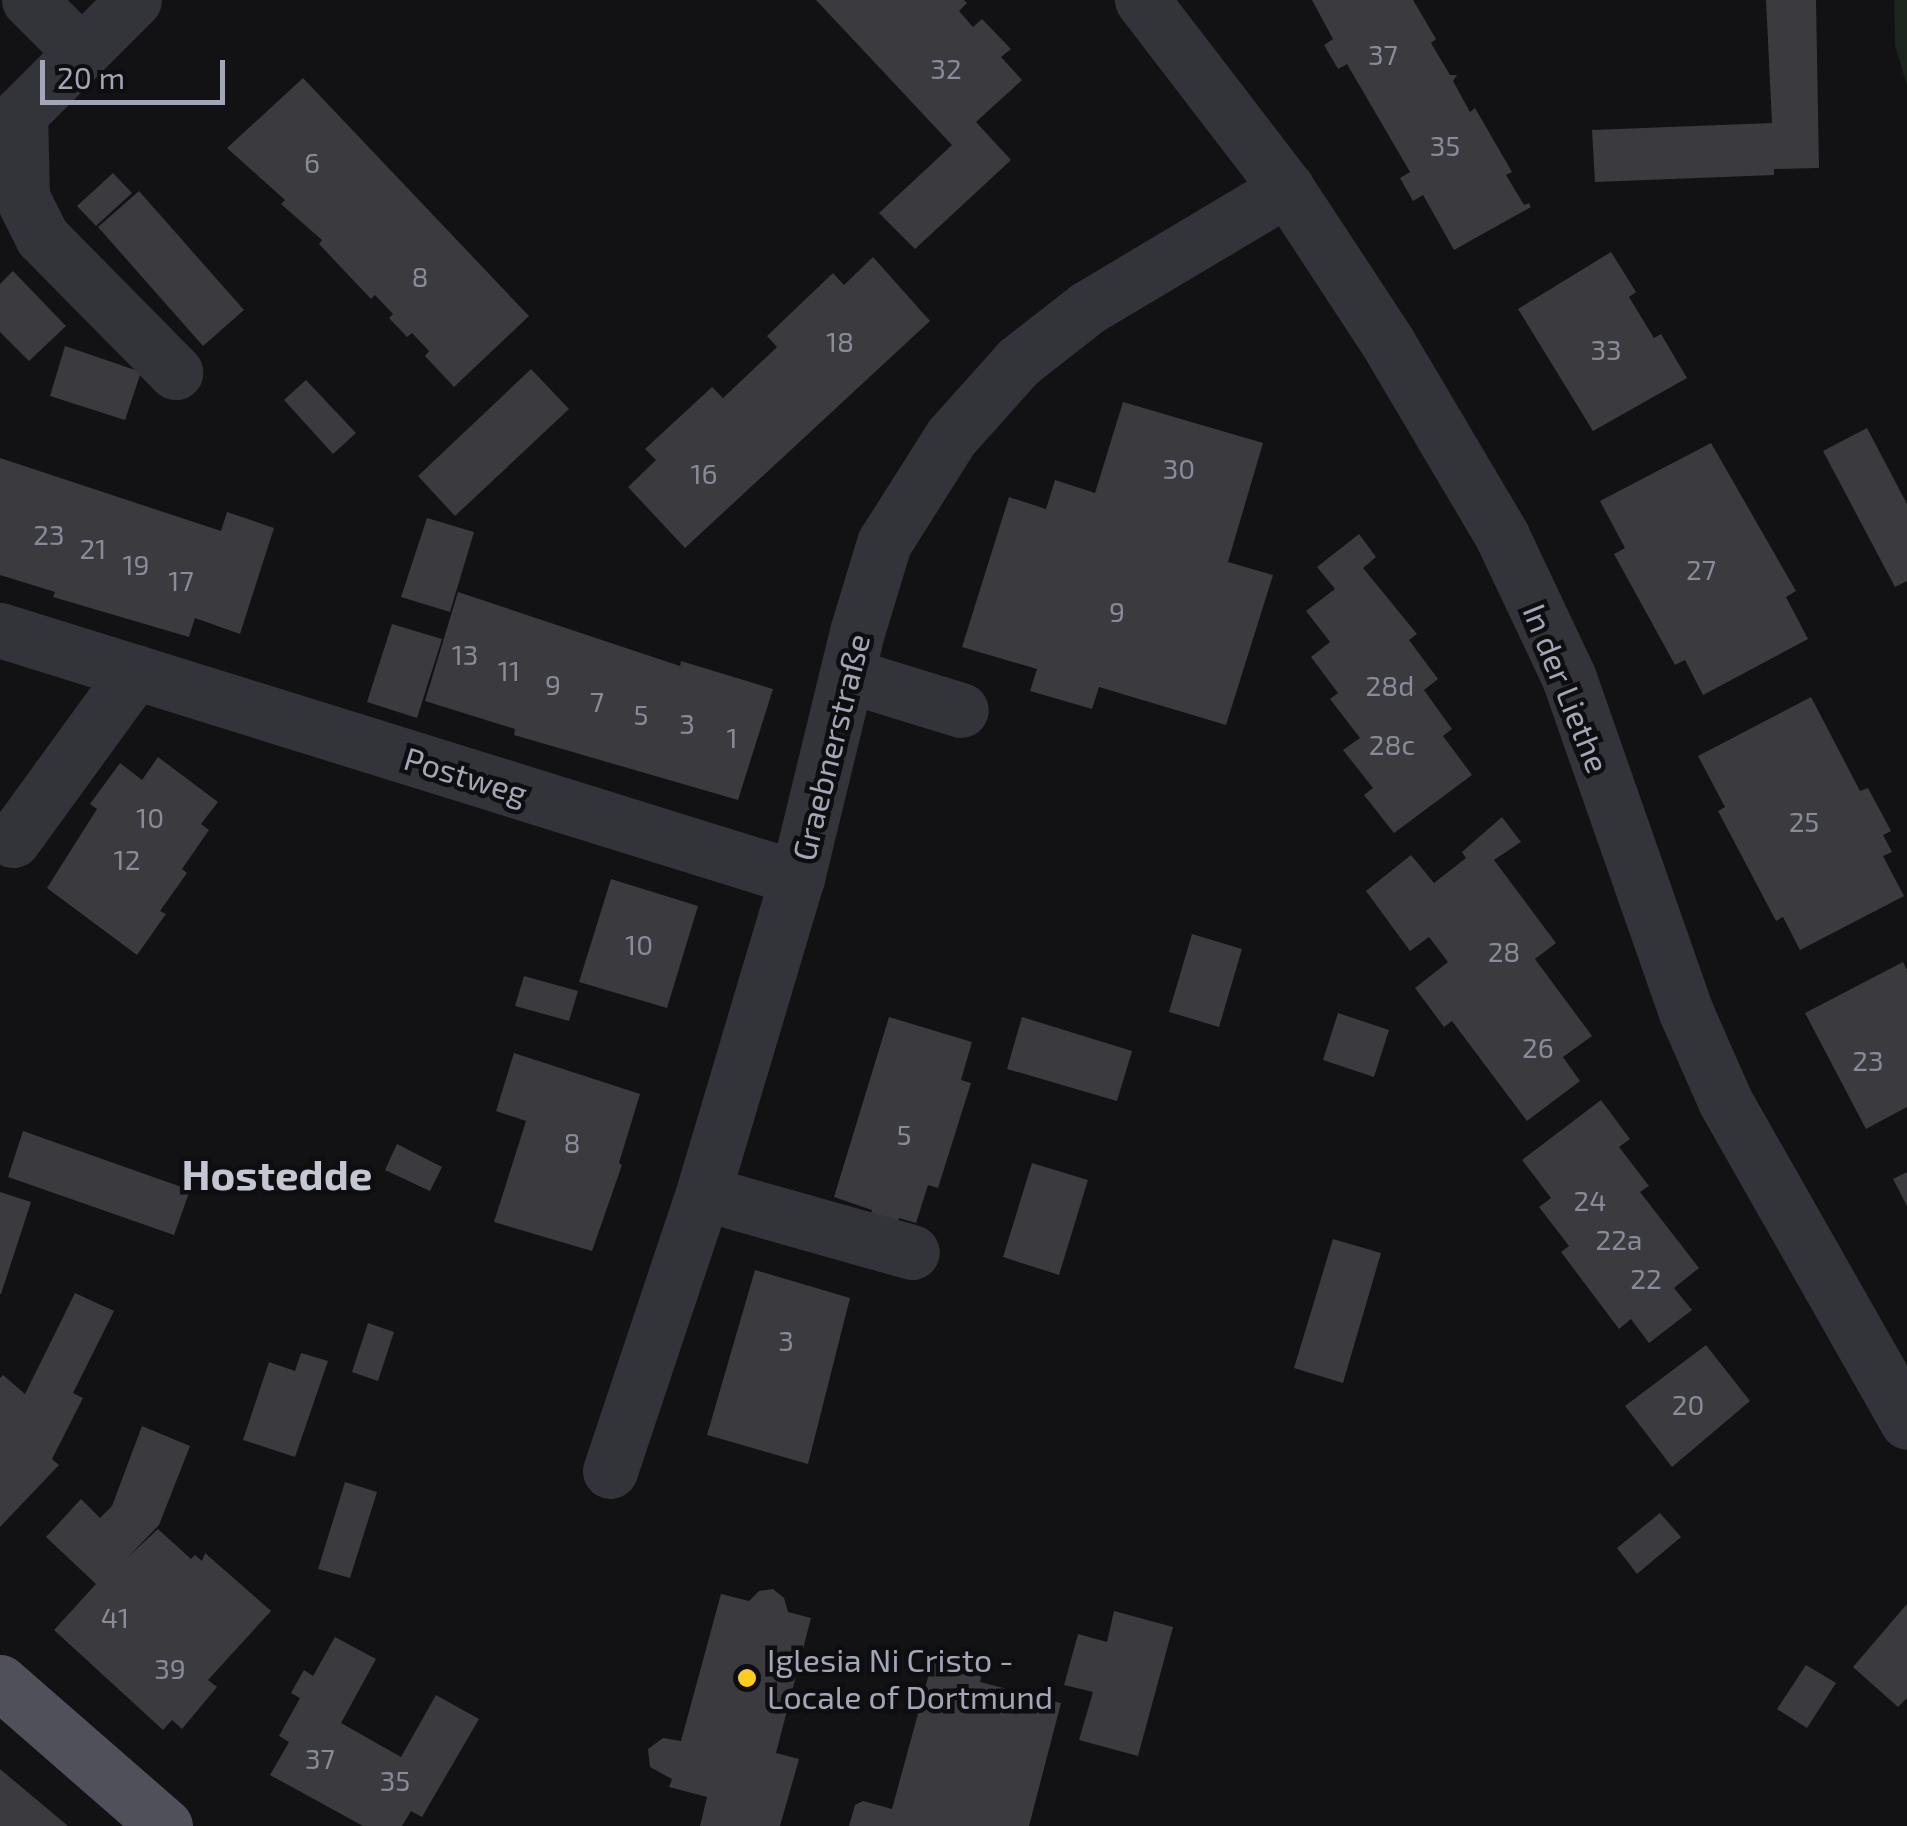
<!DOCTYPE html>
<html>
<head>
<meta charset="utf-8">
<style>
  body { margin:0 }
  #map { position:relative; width:1907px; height:1826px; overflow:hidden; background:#121214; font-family:"Exo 2",sans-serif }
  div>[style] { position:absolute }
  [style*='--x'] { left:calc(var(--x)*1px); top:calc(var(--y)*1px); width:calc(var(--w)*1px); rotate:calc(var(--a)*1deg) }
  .green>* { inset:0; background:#1c241e }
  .building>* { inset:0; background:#3a3a3f }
  .minor>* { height:55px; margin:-27.5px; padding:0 27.5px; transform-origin:27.5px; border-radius:27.5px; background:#33333a }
  .major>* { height:55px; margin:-27.5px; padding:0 27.5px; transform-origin:27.5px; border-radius:27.5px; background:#4f5059 }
  .dots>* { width:28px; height:28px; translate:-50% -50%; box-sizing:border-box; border:5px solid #0e0d0f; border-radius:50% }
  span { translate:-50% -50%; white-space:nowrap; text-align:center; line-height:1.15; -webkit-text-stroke:9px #0e0d0f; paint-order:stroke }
  .number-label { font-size:28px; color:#888b98 }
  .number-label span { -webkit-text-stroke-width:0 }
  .street-label { font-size:32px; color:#a2a6b6 }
  .poi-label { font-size:32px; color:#a2a6b6 }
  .left { translate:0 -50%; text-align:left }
  .district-label { font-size:42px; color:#c4c6d2; font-weight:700 }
  .scale { position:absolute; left:40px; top:60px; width:185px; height:45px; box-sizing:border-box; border:5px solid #a2a6b6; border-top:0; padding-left:12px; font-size:30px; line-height:35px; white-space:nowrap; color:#a2a6b6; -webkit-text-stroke:8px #0e0d0f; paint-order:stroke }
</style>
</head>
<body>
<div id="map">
  <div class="green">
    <i style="clip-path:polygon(1894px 0,1907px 0,1907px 85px,1895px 46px)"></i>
  </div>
  <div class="building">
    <i style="clip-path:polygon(816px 0,964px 0,967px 3px,959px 11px,973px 27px,982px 19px,1011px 49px,1001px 57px,1022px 80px,976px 122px,1011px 160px,915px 249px,879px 213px,952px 145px)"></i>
    <i style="clip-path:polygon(1312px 0,1413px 0,1436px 39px,1431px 43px,1450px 75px,1457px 75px,1453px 81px,1470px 112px,1475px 108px,1512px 172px,1506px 175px,1524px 205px,1529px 203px,1531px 207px,1454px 250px,1423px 195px,1413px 201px,1400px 178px,1410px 172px,1347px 64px,1338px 69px,1324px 45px,1333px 39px)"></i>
    <i style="clip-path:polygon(1766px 0,1816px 0,1819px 168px,1774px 169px,1774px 175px,1595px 182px,1592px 130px,1772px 123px)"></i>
    <i style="clip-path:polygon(303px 78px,529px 316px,454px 387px,425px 356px,429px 351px,412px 333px,407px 337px,389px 318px,393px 314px,375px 295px,371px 299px,319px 244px,322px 240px,281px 204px,285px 200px,227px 148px)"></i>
    <i style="clip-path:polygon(113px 173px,132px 193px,96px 226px,77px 206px)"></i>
    <i style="clip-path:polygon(139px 191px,244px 310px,203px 346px,98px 227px)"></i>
    <i style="clip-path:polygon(1611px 252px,1636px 292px,1629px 297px,1654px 338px,1661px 334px,1687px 378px,1593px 431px,1518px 309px)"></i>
    <i style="clip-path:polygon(873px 257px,930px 321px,685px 548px,628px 487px,656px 460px,645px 449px,712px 387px,723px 398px,777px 347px,767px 336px,833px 273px,844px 285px)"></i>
    <i style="clip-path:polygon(13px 271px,66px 326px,29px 361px,0 332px,0 284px)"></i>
    <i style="clip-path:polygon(65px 346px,141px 372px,125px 420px,50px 396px)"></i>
    <i style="clip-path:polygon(531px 369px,569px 409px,455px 516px,418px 476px)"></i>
    <i style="clip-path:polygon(306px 380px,356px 433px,333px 454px,284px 400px)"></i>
    <i style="clip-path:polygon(1123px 402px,1263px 443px,1228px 562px,1273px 575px,1226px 725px,1099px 687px,1092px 709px,1030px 691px,1037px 669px,962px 647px,1009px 497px,1046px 509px,1055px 480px,1095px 493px)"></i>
    <i style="clip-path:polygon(1867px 428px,1907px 504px,1907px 581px,1895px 587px,1823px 451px)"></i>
    <i style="clip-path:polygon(1711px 443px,1796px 591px,1786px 597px,1808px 639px,1703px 695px,1685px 660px,1675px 665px,1614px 554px,1625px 548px,1600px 501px)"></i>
    <i style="clip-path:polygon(0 458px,221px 531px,227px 512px,274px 528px,240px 634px,195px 618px,189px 637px,53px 597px,55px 592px,0 575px)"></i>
    <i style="clip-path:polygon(427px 518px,474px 532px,450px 612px,401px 597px)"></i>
    <i style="clip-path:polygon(1359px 534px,1376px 557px,1363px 568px,1417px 634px,1409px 640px,1438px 679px,1424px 690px,1452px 729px,1443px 736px,1472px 775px,1394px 833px,1364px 795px,1373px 788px,1343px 750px,1360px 738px,1330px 699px,1338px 693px,1311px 657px,1330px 642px,1306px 611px,1335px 589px,1317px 567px)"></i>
    <i style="clip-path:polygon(458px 592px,680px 666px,681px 661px,773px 689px,738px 800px,514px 735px,515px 729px,425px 701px)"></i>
    <i style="clip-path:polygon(392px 624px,442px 639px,417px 718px,367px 702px)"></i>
    <i style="clip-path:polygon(1811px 697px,1860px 791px,1868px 788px,1891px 831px,1883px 835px,1892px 852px,1883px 856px,1904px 896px,1800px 950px,1783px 917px,1776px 921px,1718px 811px,1725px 807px,1698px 756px)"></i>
    <i style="clip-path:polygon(158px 757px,218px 802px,201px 824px,209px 830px,182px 869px,187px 873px,160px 911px,166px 914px,137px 955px,47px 888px,97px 809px,90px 804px,120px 763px,142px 780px)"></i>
    <i style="clip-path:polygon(1502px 817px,1521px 842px,1494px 860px,1556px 943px,1535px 959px,1592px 1036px,1563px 1057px,1580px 1081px,1527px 1121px,1452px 1021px,1444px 1027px,1415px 988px,1448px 962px,1429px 937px,1410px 951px,1366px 891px,1411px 855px,1434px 883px,1466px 858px,1462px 852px)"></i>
    <i style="clip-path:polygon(611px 879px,698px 906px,667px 1008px,579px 982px)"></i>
    <i style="clip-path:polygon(1192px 934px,1242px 949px,1219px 1027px,1169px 1012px)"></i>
    <i style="clip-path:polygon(1903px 962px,1907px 970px,1907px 1107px,1866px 1129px,1805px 1013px)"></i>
    <i style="clip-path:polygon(524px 976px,578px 991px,569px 1021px,515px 1006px)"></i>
    <i style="clip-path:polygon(1338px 1013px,1389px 1030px,1374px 1077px,1323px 1060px)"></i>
    <i style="clip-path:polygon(889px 1017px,972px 1042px,961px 1080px,971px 1083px,938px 1188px,928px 1185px,916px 1223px,899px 1218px,897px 1227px,870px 1217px,872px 1210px,834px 1197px)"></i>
    <i style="clip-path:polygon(1022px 1017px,1132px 1051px,1117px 1101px,1007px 1069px)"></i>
    <i style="clip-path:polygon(514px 1053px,640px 1094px,619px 1163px,622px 1165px,592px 1251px,494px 1222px,526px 1121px,496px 1111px)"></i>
    <i style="clip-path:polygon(1601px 1100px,1630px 1139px,1619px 1147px,1649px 1186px,1640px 1192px,1699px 1268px,1674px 1288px,1692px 1310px,1649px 1343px,1631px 1319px,1619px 1329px,1561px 1252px,1569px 1246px,1539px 1207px,1551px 1198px,1522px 1160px)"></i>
    <i style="clip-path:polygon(23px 1131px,190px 1190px,174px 1235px,8px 1177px)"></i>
    <i style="clip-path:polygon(397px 1144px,442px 1167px,430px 1191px,385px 1170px)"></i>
    <i style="clip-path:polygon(1032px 1163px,1088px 1180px,1059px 1275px,1003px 1257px)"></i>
    <i style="clip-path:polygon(1907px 1172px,1907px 1206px,1893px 1179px)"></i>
    <i style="clip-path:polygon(0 1192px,31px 1202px,1px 1294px,0 1294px)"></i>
    <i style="clip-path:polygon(1333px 1239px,1381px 1253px,1343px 1383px,1294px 1368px)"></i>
    <i style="clip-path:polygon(755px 1270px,850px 1298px,808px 1464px,707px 1435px)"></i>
    <i style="clip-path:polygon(75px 1293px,114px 1311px,73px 1393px,83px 1398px,52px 1459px,59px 1465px,0 1527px,0 1378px,3px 1375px,25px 1394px)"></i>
    <i style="clip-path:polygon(368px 1323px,394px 1332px,378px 1381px,352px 1372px)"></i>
    <i style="clip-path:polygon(1706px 1345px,1750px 1401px,1672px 1467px,1625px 1406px)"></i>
    <i style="clip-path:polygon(301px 1353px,328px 1361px,295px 1457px,243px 1440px,269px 1362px,295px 1371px)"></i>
    <i style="clip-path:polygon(142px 1426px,190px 1446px,159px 1525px,127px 1558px,158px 1529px,191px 1559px,195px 1555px,202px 1561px,205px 1553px,271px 1611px,208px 1680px,217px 1687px,182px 1729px,172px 1720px,163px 1730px,54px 1630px,96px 1584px,46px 1537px,81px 1499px,100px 1518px,112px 1506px)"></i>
    <i style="clip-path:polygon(345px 1482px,377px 1492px,350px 1578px,318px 1569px)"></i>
    <i style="clip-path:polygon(1660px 1513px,1681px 1537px,1637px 1574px,1617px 1548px)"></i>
    <i style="clip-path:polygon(773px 1589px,784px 1598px,788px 1612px,811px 1618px,776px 1753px,799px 1759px,780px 1826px,700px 1826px,707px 1797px,669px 1787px,672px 1779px,650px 1767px,648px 1749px,663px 1738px,681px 1741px,721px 1594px,749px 1601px,759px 1591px)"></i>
    <i style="clip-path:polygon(1907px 1604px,1907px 1698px,1898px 1707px,1853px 1667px)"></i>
    <i style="clip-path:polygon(1114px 1611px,1173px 1627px,1138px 1756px,1079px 1740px,1093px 1692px,1064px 1685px,1078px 1634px,1107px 1642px)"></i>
    <i style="clip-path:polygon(335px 1637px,376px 1659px,341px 1723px,401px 1757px,436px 1695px,479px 1719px,422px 1817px,411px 1811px,402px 1826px,363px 1826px,270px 1775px,289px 1742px,279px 1736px,300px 1698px,291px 1693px,304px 1670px,313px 1676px)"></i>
    <i style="clip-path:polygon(934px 1655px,983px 1668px,980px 1682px,1061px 1703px,1029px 1826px,849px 1826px,855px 1805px,863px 1801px,892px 1809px)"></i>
    <i style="clip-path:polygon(1806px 1665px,1836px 1683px,1807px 1728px,1777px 1709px)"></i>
    <i style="clip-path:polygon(0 1769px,68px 1826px,0 1826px)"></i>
  </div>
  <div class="minor">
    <i style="--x:29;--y:0;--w:74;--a:45"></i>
    <i style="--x:134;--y:0;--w:161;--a:135"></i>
    <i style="--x:20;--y:114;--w:83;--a:88.6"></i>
    <i style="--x:22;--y:197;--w:45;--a:63.4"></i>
    <i style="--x:42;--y:237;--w:190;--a:45.4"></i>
    <i style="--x:1142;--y:0;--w:238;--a:52.5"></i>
    <i style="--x:1287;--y:189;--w:184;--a:56.7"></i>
    <i style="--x:1388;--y:343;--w:224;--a:59.4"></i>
    <i style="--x:1502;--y:536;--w:157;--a:64.7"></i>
    <i style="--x:1569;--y:678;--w:354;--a:70.7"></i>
    <i style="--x:1686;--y:1012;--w:97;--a:66.3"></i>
    <i style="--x:1725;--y:1101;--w:369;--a:60.4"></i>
    <i style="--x:0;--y:630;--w:835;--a:17.28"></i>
    <i style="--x:847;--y:675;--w:119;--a:17.1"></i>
    <i style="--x:13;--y:840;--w:208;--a:-54"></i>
    <i style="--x:703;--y:1193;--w:217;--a:15.8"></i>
    <i style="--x:610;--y:1471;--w:293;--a:-71.5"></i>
    <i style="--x:703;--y:1193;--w:329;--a:-73.4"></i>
    <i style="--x:797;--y:878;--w:253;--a:-76.3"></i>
    <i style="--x:857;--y:632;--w:93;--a:-73.1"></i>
    <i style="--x:884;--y:543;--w:125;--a:-57.7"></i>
    <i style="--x:951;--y:437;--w:101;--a:-48.2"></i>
    <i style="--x:1018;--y:362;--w:88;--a:-38"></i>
    <i style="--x:1087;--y:308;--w:233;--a:-30.8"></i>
  </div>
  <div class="major">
    <i style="--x:0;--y:1682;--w:219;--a:41.1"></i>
  </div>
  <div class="dots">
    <i style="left:747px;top:1678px;background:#ffcd1f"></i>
  </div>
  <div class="number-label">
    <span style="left:1383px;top:54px">37</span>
    <span style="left:946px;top:68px">32</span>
    <span style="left:1445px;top:145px">35</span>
    <span style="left:312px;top:162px">6</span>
    <span style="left:420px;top:276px">8</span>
    <span style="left:840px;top:341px">18</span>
    <span style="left:1606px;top:349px">33</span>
    <span style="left:1179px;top:468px">30</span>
    <span style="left:704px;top:473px">16</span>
    <span style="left:49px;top:534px">23</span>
    <span style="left:93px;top:548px">21</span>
    <span style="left:136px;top:564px">19</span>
    <span style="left:1701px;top:569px">27</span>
    <span style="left:181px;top:580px">17</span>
    <span style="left:1117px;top:611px">9</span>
    <span style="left:465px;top:654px">13</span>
    <span style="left:509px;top:670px">11</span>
    <span style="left:553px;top:684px">9</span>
    <span style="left:1390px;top:685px">28d</span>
    <span style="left:597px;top:701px">7</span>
    <span style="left:641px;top:714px">5</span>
    <span style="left:687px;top:723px">3</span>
    <span style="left:732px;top:737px">1</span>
    <span style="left:1392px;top:744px">28c</span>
    <span style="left:150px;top:817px">10</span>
    <span style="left:1804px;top:821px">25</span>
    <span style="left:127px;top:859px">12</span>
    <span style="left:639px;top:944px">10</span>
    <span style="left:1504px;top:951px">28</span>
    <span style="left:1538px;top:1047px">26</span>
    <span style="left:1868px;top:1060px">23</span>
    <span style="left:904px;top:1134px">5</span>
    <span style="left:572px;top:1142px">8</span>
    <span style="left:1590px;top:1200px">24</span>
    <span style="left:1619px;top:1239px">22a</span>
    <span style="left:1646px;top:1278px">22</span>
    <span style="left:786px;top:1340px">3</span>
    <span style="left:1688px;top:1404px">20</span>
    <span style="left:115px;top:1617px">41</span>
    <span style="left:170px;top:1668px">39</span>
    <span style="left:320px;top:1758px">37</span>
    <span style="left:395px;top:1780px">35</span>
  </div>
  <div class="street-label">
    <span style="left:1567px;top:688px;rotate:68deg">In der Liethe</span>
    <span style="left:830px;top:747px;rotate:-76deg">Graebnerstraße</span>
    <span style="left:466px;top:775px;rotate:17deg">Postweg</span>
  </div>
  <div class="poi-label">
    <span class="left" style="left:767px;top:1678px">Iglesia Ni Cristo -<br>Locale of Dortmund</span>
  </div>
  <div class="district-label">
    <span style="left:277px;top:1173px">Hostedde</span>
  </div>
  <div class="scale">20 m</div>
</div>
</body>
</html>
